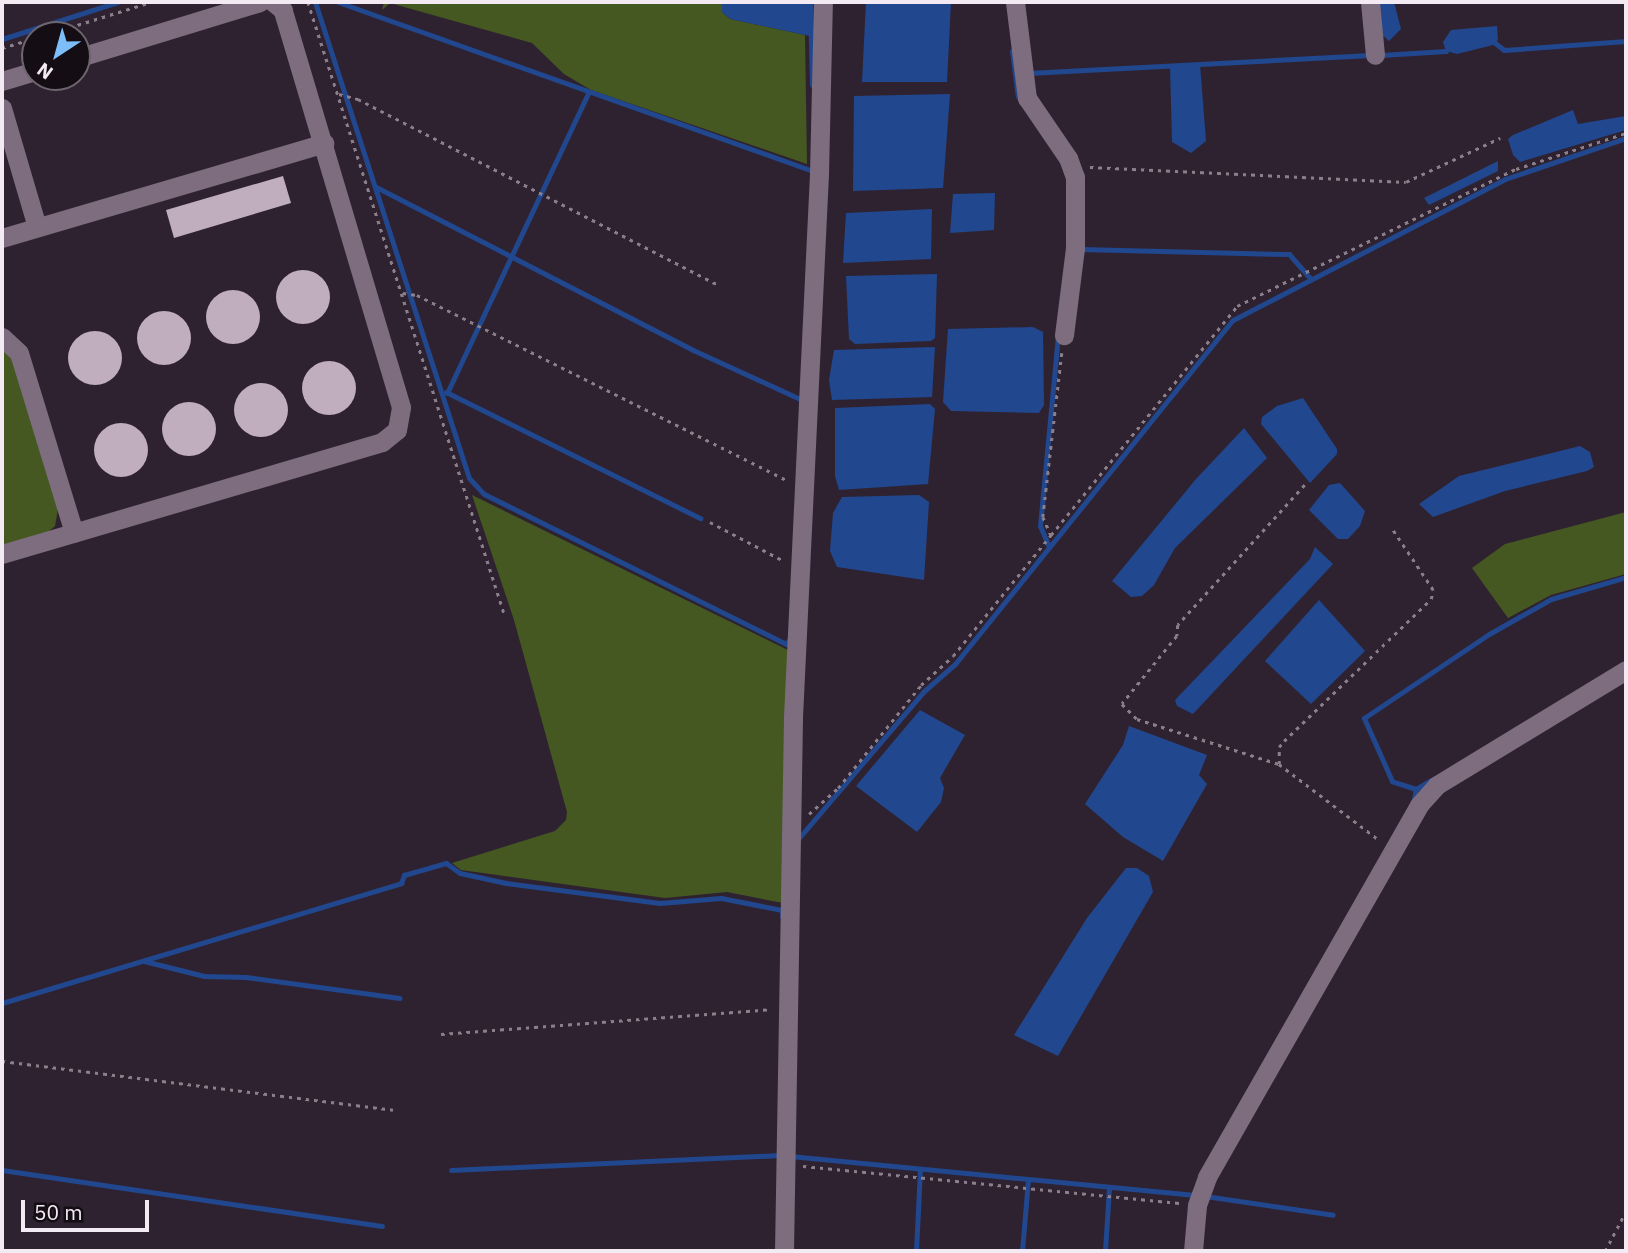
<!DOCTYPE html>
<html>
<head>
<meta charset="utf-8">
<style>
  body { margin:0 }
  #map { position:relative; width:1628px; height:1253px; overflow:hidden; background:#2f2230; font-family:"IBM Plex Sans",sans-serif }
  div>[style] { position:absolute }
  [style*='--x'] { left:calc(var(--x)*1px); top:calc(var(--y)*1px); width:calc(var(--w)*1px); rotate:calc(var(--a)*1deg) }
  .green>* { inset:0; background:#455821 }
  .water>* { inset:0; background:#21478f }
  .stream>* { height:5px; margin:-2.5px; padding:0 2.5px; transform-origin:2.5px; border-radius:2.5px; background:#21478f }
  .building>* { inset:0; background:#c0adbe }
  .round { border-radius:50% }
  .path>* { height:2.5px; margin-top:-1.25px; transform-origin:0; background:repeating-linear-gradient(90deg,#8a7f8b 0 3.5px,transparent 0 8.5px) }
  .minor>* { height:19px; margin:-9.5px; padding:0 9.5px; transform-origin:9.5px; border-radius:9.5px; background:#7d6d7e }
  span { translate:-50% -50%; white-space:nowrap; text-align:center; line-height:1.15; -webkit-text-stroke:7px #140e14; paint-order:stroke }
  .frame { position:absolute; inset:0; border:4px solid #f3eaf4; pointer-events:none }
  .north { position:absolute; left:21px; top:21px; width:70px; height:70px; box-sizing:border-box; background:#140e14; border:2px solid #6d666e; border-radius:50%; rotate:216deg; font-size:19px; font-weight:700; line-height:28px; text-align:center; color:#f3eaf4 }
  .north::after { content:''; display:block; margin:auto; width:24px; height:32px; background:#7dbef9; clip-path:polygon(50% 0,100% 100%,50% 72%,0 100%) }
  .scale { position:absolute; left:21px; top:1200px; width:128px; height:32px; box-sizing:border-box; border:4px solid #f3eaf4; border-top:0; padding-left:9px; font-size:21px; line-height:24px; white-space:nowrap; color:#f3eaf4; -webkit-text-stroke:5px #140e14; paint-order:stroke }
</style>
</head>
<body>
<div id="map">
  <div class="green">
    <i style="clip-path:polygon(384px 2px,722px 2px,722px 12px,730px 19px,805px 35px,807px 164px,591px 90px,564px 74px,532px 43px,390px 3px,382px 10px)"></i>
    <i style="clip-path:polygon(2px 347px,13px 358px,58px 509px,55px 526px,48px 532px,2px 546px)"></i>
    <i style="clip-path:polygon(472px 495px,790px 651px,783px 903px,727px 892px,665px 898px,461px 870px,452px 863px,555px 831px,566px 820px,567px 812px,514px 620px)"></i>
    <i style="clip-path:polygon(1626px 512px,1626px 574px,1551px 595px,1508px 618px,1472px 568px,1505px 544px)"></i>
  </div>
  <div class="water">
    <i style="clip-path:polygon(722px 2px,810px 2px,810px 36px,730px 19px,722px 12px)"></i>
    <i style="clip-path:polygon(866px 2px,951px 2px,947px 82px,862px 82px)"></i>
    <i style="clip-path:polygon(1376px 2px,1394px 2px,1401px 29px,1389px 41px,1379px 32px)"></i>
    <i style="clip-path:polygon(1497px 26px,1498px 40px,1493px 45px,1457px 54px,1446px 51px,1443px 42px,1451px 30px)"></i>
    <i style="clip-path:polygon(1200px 64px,1206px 141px,1191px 153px,1172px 142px,1170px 66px)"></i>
    <i style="clip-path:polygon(950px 94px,943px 188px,853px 191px,854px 96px)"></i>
    <i style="clip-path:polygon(1573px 110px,1578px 124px,1626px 116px,1626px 130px,1520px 162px,1513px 155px,1508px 139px,1513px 135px)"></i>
    <i style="clip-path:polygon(1498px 161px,1498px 171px,1429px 205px,1424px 198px)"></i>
    <i style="clip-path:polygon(995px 193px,994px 230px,950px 233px,953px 194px)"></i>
    <i style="clip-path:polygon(932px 209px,931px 259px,843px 263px,846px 213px)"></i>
    <i style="clip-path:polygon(937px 274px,935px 338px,931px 341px,855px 344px,849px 339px,846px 276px)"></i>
    <i style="clip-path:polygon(1033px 327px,1043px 332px,1044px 405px,1039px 413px,951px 411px,943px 402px,948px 329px)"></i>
    <i style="clip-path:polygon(935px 347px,932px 397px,832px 400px,829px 380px,834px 350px)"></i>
    <i style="clip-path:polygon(1303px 398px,1337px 449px,1337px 454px,1310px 483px,1261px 424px,1262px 417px,1277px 406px)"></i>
    <i style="clip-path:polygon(930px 404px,935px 409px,928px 484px,839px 490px,835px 476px,835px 408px)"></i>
    <i style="clip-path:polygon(1244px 428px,1267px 458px,1175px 548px,1154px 585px,1142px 596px,1131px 597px,1112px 581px,1196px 479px)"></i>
    <i style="clip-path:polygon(1580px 446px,1590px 452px,1594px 467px,1587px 471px,1505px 491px,1433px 517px,1419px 504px,1459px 476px)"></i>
    <i style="clip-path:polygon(1340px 483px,1365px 511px,1360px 526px,1348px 539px,1338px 539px,1309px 510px,1329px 485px)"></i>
    <i style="clip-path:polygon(919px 495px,929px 502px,924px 580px,837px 567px,830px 551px,833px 513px,842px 497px)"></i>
    <i style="clip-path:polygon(1315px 547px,1333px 564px,1193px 714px,1177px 706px,1175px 700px,1310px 559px)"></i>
    <i style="clip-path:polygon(1319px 600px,1365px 651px,1311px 704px,1265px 661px)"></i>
    <i style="clip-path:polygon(920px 710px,965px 735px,940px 778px,944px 788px,941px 802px,917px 832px,856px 786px)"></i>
    <i style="clip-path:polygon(1129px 726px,1207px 755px,1199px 775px,1207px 784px,1163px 861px,1123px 837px,1085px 804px,1123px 745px)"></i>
    <i style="clip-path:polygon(1126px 868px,1137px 868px,1149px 876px,1153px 892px,1058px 1056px,1014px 1035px,1087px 918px)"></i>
  </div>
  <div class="stream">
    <i style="--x:315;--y:2;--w:500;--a:72.07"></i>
    <i style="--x:469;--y:478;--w:22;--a:47"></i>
    <i style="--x:484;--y:494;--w:337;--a:26.4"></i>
    <i style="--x:786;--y:644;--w:9;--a:-54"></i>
    <i style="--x:338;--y:2;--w:504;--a:19.59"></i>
    <i style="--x:810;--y:2;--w:83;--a:88.6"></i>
    <i style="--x:2;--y:39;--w:122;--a:-17.7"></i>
    <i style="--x:1495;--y:43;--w:11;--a:38"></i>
    <i style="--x:1504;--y:50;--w:122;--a:-4.2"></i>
    <i style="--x:1012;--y:51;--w:46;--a:82.6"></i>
    <i style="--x:1381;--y:55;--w:65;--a:-3.5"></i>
    <i style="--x:1028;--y:73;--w:343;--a:-3"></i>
    <i style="--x:376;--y:187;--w:356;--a:27.2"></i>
    <i style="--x:693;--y:350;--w:120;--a:24.6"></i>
    <i style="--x:1080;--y:249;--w:209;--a:1.4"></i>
    <i style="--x:1289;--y:254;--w:33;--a:49"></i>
    <i style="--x:446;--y:392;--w:284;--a:26.4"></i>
    <i style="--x:447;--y:393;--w:331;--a:-64.8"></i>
    <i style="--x:1049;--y:547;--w:23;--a:-113"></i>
    <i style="--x:1040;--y:526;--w:191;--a:-84.6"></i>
    <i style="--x:1416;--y:789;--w:25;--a:-162"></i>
    <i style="--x:1392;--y:781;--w:69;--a:-114"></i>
    <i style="--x:1364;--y:718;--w:151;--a:-33.9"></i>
    <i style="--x:1489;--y:634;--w:71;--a:-29.4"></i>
    <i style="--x:1551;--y:599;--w:78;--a:-16.3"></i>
    <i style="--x:1414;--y:799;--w:10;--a:-79"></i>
    <i style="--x:1416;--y:789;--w:17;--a:-31"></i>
    <i style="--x:798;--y:839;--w:193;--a:-49.6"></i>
    <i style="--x:923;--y:692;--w:43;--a:-41.2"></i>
    <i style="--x:955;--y:664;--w:442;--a:-51.1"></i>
    <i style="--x:1233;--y:320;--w:306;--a:-27.4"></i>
    <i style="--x:1505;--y:179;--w:128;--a:-18.7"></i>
    <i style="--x:144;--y:961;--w:62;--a:14"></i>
    <i style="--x:204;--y:976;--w:42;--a:1.4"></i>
    <i style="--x:246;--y:977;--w:155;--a:7.8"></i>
    <i style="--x:2;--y:1003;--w:417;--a:-16.7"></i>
    <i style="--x:401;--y:883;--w:9;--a:-69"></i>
    <i style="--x:404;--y:875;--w:44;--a:-15.9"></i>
    <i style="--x:446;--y:863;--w:17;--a:36"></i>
    <i style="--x:460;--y:873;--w:47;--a:12.3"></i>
    <i style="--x:506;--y:883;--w:155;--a:7.4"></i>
    <i style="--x:660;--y:903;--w:61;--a:-4.7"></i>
    <i style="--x:721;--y:898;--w:62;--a:11.1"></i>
    <i style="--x:782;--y:910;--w:6;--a:90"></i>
    <i style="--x:790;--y:1156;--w:407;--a:5.5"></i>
    <i style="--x:2;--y:1170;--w:384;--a:8.4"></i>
    <i style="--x:451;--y:1170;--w:329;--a:-2.6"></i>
    <i style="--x:1205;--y:1196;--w:129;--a:8.4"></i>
    <i style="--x:916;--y:1251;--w:82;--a:-87.2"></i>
    <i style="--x:1022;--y:1251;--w:72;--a:-85.2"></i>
    <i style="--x:1105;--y:1251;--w:64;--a:-86.4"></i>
  </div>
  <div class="building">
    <i style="clip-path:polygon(283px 176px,291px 203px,174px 238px,166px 210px)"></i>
    <i class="round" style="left:276px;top:270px;width:54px;height:54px"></i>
    <i class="round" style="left:206px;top:290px;width:54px;height:54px"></i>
    <i class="round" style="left:137px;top:311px;width:54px;height:54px"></i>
    <i class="round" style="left:68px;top:331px;width:54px;height:54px"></i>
    <i class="round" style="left:302px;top:361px;width:54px;height:54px"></i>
    <i class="round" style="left:234px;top:383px;width:54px;height:54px"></i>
    <i class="round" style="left:162px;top:402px;width:54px;height:54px"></i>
    <i class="round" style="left:94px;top:423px;width:54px;height:54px"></i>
  </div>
  <div class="path">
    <i style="--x:308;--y:2;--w:645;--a:72.21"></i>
    <i style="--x:45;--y:35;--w:111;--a:-17.3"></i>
    <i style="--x:2;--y:48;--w:34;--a:-17"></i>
    <i style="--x:339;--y:94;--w:20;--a:15"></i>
    <i style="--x:358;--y:99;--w:407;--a:27.3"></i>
    <i style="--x:1090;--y:167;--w:316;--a:2.7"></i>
    <i style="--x:1406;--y:182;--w:104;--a:-25.1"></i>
    <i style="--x:403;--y:293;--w:14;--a:8"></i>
    <i style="--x:417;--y:295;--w:414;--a:26.6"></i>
    <i style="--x:1062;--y:353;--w:165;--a:96.6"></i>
    <i style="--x:1043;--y:517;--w:20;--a:66"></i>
    <i style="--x:1051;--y:535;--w:295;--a:-50.9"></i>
    <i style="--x:1237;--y:306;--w:311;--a:-26.2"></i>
    <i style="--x:1516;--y:169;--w:116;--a:-18.1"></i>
    <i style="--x:1305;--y:485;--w:189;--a:132.2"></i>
    <i style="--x:1178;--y:625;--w:11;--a:95"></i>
    <i style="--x:1177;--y:636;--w:87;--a:129"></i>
    <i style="--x:1122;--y:704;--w:21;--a:45"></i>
    <i style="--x:1137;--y:719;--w:149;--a:17.6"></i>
    <i style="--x:1279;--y:764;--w:126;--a:37.2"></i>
    <i style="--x:710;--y:522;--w:84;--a:27.8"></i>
    <i style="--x:1279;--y:764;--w:17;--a:-90"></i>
    <i style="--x:1279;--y:747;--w:8;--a:-50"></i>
    <i style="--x:1284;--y:741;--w:204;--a:-44"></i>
    <i style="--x:1431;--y:599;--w:9;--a:-77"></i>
    <i style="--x:1433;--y:590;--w:73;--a:-123.9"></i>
    <i style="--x:809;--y:814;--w:39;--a:-42"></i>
    <i style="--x:838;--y:788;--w:132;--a:-51.1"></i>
    <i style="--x:921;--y:685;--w:43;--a:-42.2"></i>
    <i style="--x:953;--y:656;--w:156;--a:-51"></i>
    <i style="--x:441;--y:1034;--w:331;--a:-4.3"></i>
    <i style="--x:2;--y:1061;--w:394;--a:7.1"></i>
    <i style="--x:803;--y:1166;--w:378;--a:5.6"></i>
    <i style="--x:1605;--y:1251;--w:45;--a:-62.3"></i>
  </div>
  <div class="minor">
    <i style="--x:1015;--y:2;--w:97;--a:82.9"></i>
    <i style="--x:1027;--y:98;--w:73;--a:55.7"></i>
    <i style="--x:1068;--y:158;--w:20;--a:70"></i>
    <i style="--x:1075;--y:177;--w:71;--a:90"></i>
    <i style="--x:1075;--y:248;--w:88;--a:97.2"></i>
    <i style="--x:1370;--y:2;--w:53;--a:84.6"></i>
    <i style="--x:77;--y:58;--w:191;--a:-17"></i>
    <i style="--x:2;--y:81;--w:34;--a:-17"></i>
    <i style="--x:2;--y:108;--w:124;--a:73.6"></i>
    <i style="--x:2;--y:238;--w:336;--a:-16.4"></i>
    <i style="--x:2;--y:337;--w:23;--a:43"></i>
    <i style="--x:19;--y:353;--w:188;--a:73"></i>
    <i style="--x:2;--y:554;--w:396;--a:-16.4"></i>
    <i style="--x:382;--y:442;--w:19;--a:-39"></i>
    <i style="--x:397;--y:430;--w:23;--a:-80"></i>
    <i style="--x:401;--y:407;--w:414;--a:-106.6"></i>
    <i style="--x:283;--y:10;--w:13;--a:-141"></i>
    <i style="--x:784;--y:1251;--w:534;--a:-89.03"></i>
    <i style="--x:793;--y:717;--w:544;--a:-87.26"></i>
    <i style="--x:819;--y:174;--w:172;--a:-88.7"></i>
    <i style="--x:1193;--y:1251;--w:46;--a:-85"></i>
    <i style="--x:1197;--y:1205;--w:30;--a:-70"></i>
    <i style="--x:1207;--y:1177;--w:428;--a:-60.3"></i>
    <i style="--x:1419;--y:805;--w:27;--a:-48"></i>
    <i style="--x:1437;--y:785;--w:221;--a:-31.3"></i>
  </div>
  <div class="frame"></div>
  <div class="north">N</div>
  <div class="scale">50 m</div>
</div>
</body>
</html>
